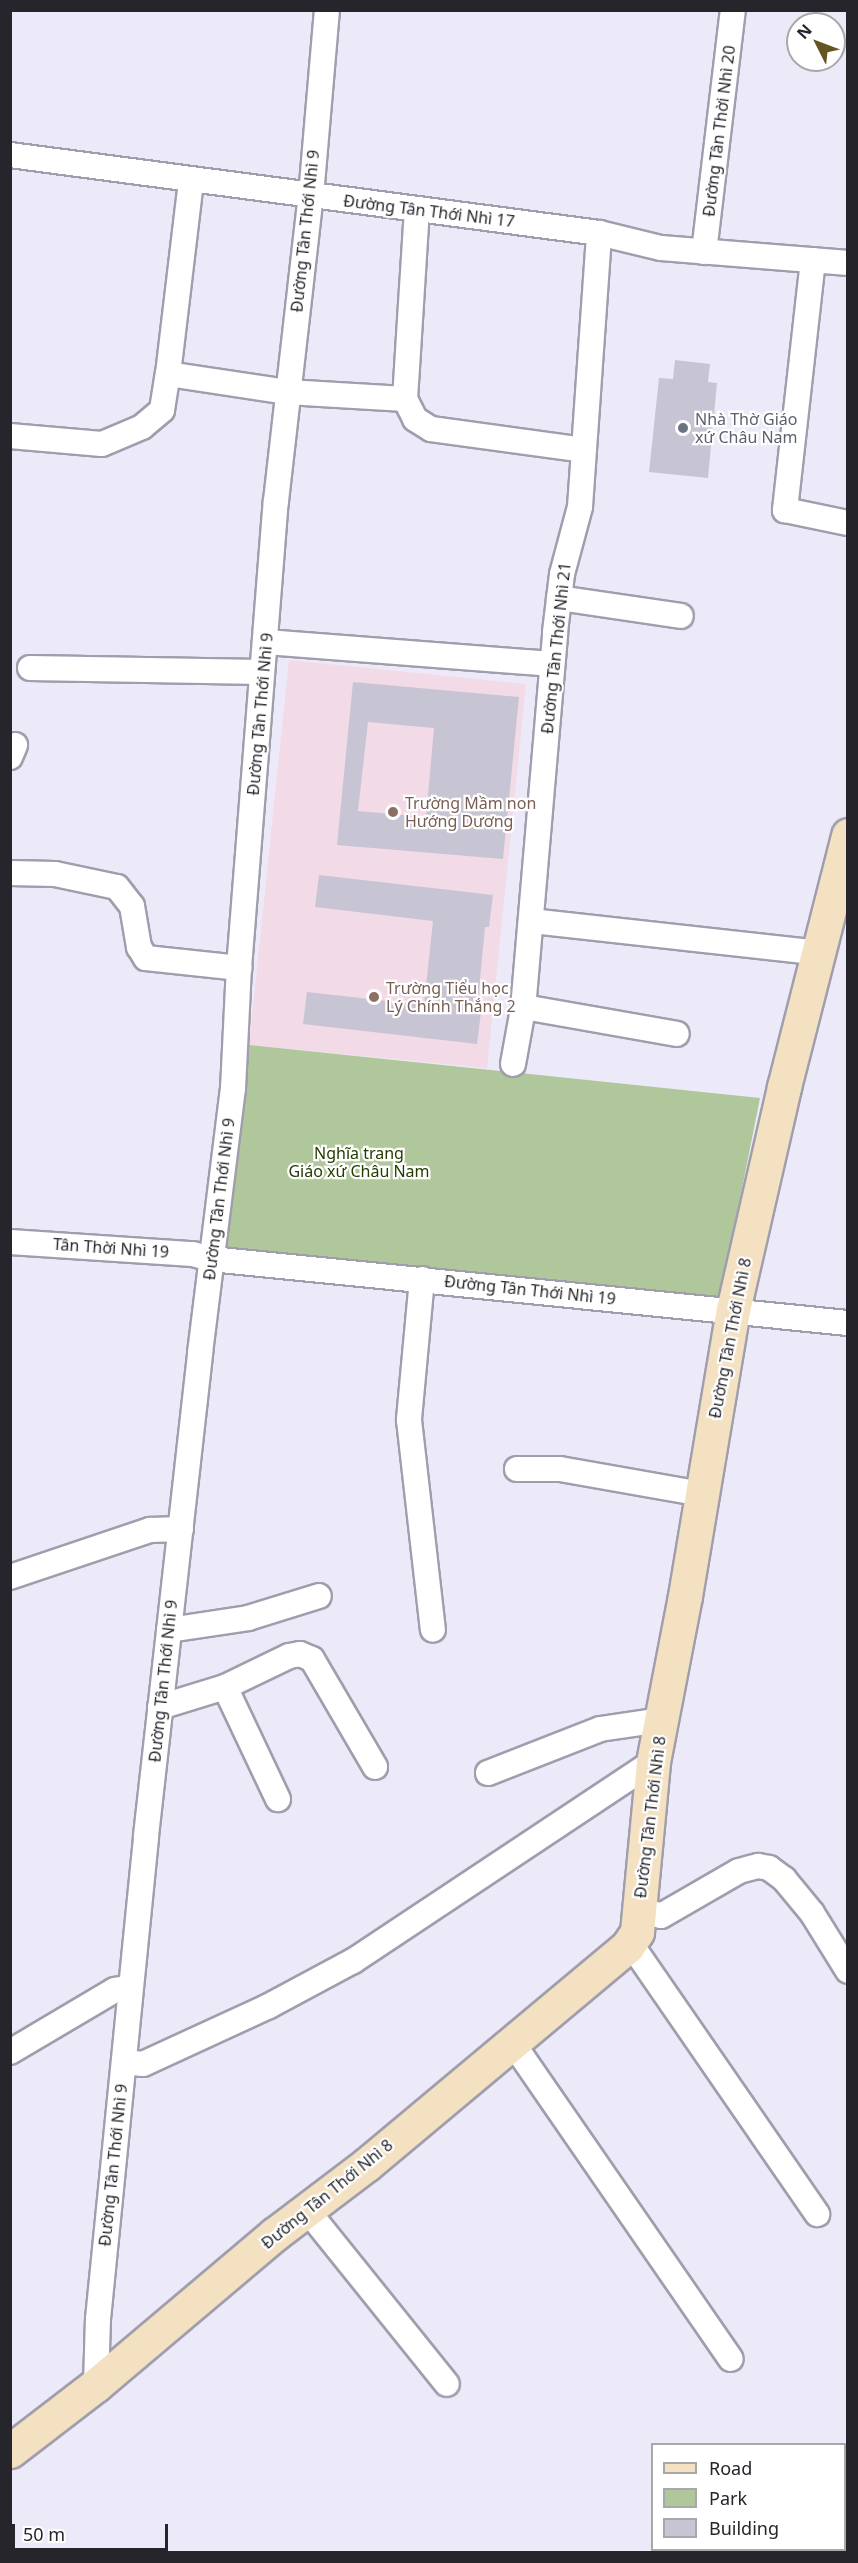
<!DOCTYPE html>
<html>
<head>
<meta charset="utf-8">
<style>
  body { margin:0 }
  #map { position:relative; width:858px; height:2563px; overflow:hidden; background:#eceaf8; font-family:"Noto Sans",sans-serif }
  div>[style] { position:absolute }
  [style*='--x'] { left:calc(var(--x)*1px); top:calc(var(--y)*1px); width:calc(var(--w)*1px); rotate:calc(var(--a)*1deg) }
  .education>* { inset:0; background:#f2dae6 }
  .green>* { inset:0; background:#b0c69b }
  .building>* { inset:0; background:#c7c5d4 }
  .roads { filter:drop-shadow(2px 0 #a09eac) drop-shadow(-2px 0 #a09eac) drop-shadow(0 2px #a09eac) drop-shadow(0 -2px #a09eac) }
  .street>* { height:24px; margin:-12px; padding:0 12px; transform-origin:12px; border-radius:12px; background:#fff }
  .secondary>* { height:33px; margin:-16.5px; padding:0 16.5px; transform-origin:16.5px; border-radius:16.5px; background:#f3e1c2 }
  .dots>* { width:16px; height:16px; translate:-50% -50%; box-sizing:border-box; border:3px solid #fff; border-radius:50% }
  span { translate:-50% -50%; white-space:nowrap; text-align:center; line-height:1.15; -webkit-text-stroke:4.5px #fff; paint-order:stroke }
  .street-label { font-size:16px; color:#26252b }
  .worship-label { font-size:16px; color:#5b616d }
  .left { translate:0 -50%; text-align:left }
  .education-label { font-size:16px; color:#785e54 }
  .park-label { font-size:16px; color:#253c00 }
  .frame { position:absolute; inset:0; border:12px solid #26252b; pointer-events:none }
  .legend { position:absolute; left:651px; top:2443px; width:195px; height:108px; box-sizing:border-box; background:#fff; border:2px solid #a8a8aa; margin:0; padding:8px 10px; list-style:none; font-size:18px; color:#26252b }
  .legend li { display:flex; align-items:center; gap:12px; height:30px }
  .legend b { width:30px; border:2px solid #a8a8aa }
  .north { position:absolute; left:786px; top:12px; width:60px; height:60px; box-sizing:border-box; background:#fff; border:2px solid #a8a8aa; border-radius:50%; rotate:312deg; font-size:16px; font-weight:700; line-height:24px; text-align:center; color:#26252b }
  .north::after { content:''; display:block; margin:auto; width:21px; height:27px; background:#645522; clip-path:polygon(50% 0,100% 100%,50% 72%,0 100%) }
  .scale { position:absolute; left:12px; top:2524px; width:156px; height:27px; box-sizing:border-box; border:3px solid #26252b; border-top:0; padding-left:8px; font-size:18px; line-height:21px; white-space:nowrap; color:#26252b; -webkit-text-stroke:4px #fff; paint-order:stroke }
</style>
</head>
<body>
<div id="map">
  <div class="education">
    <i style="clip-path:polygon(289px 660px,526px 684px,487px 1068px,249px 1045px)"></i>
  </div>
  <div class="green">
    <i style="clip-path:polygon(249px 1045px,760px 1098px,720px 1299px,221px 1258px)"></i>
  </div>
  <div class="building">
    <i style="clip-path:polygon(675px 360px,710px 364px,708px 382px,717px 383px,708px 478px,649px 472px,659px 378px,673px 379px)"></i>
    <i style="clip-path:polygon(evenodd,353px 682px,519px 697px,503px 859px,337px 845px,353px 682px,368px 722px,434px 728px,426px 817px,358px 811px,368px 722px)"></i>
    <i style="clip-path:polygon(319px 875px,493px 895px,489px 927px,485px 927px,477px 1011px,481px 1012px,477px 1044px,303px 1024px,307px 992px,424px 1005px,433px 921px,315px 907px)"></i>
  </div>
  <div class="roads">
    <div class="street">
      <i style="--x:10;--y:155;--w:594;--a:7.54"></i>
      <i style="--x:599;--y:233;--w:64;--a:13.6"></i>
      <i style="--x:661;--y:248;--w:188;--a:4.6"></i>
      <i style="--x:704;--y:252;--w:244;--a:-83.2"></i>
      <i style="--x:813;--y:260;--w:252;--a:96.4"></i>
      <i style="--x:785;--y:510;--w:64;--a:11.7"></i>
      <i style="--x:168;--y:374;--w:195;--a:-83.2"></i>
      <i style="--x:405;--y:399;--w:22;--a:63"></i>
      <i style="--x:415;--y:419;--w:19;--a:32"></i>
      <i style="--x:431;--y:429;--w:154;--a:7.8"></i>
      <i style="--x:405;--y:399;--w:190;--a:-86.4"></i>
      <i style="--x:10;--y:436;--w:92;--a:5"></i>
      <i style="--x:102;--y:444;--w:43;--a:-23"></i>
      <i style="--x:142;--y:427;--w:26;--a:-40"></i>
      <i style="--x:162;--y:410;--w:36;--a:-81"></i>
      <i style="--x:168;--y:374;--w:120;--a:8.6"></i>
      <i style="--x:287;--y:392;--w:118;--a:3.4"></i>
      <i style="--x:559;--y:598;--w:123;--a:8.4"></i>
      <i style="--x:266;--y:642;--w:287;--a:4.4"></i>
      <i style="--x:30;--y:668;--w:232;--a:1"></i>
      <i style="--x:10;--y:757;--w:13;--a:-67"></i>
      <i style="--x:10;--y:873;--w:45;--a:1.3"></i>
      <i style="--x:55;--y:874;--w:63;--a:11.8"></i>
      <i style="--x:117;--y:887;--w:24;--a:52"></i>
      <i style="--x:132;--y:906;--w:42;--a:80.3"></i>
      <i style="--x:139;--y:947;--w:13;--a:58"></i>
      <i style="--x:146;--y:958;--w:94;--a:6.1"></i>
      <i style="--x:531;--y:921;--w:290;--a:6.3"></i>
      <i style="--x:524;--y:1007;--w:155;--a:10"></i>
      <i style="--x:513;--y:1064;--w:56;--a:-79.7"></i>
      <i style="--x:523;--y:1009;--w:378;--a:-85.1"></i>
      <i style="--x:555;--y:632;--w:58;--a:-83.1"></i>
      <i style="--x:562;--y:574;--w:69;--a:-75"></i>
      <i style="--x:580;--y:507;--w:275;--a:-86"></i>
      <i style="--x:10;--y:1242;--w:183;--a:3.8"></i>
      <i style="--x:193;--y:1254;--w:19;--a:16"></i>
      <i style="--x:211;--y:1259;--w:640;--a:5.74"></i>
      <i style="--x:422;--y:1279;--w:142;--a:95.3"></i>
      <i style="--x:409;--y:1420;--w:211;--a:83.5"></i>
      <i style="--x:517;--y:1469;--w:43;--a:0"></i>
      <i style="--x:560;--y:1469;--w:144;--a:10"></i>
      <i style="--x:10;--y:1577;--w:148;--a:-18.6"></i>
      <i style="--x:150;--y:1530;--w:31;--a:-2"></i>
      <i style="--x:169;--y:1630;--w:80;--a:-8.6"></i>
      <i style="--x:248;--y:1618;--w:74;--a:-17.2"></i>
      <i style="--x:225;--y:1687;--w:124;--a:64.7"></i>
      <i style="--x:160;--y:1707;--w:68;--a:-17.1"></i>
      <i style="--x:225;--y:1687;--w:71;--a:-25.8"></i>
      <i style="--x:289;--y:1656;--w:11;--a:-10"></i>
      <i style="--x:300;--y:1654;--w:13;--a:23"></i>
      <i style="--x:312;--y:1659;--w:125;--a:59.7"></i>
      <i style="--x:488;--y:1773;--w:120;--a:-21.4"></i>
      <i style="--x:600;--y:1729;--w:63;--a:-8.3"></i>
      <i style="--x:639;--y:1908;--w:23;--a:20"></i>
      <i style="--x:661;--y:1916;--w:90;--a:-30"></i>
      <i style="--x:739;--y:1871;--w:20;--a:-15"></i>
      <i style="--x:758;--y:1866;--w:11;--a:10"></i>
      <i style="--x:769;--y:1868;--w:19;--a:36"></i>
      <i style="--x:784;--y:1879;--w:44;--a:50.5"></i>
      <i style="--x:812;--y:1913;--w:68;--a:58.2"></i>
      <i style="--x:628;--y:1946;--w:8;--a:30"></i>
      <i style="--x:635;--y:1950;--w:321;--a:55.4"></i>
      <i style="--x:512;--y:2042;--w:385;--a:55.4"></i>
      <i style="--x:10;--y:2052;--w:122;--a:-30.6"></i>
      <i style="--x:115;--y:1990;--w:16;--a:-11"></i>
      <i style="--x:124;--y:2062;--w:19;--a:6"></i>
      <i style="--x:143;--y:2064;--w:139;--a:-24.7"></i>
      <i style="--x:269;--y:2006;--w:95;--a:-28.2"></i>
      <i style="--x:353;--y:1961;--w:360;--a:-33.6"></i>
      <i style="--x:307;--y:2210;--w:223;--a:51.2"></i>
      <i style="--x:96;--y:2385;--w:66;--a:-88.3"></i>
      <i style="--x:98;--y:2319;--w:485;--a:-84.3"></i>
      <i style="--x:146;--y:1836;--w:486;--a:-83.6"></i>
      <i style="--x:200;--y:1353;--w:266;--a:-82.9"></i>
      <i style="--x:233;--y:1089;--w:121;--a:-87.2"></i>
      <i style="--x:239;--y:968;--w:468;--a:-85.5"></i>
      <i style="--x:276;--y:501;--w:307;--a:-83.5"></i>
      <i style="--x:311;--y:196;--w:187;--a:-85.1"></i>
    </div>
    <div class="secondary">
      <i style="--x:10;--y:2451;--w:108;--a:-37.5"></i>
      <i style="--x:96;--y:2385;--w:234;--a:-40.2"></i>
      <i style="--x:275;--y:2234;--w:114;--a:-37.2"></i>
      <i style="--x:366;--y:2165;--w:340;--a:-39.9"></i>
      <i style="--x:627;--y:1947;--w:18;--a:-56"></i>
      <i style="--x:637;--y:1932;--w:171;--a:-84.6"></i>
      <i style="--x:653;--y:1762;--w:169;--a:-79.1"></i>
      <i style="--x:685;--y:1596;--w:290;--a:-80.5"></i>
      <i style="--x:733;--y:1310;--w:229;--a:-77.1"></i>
      <i style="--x:784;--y:1087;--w:260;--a:-75.7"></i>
    </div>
  </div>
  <div class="dots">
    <i style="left:683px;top:428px;background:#6b7280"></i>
    <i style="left:393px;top:812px;background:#8d6e63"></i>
    <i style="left:374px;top:997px;background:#8d6e63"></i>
  </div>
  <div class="street-label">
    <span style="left:719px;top:131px;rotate:-83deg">Đường Tân Thời Nhì 20</span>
    <span style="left:429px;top:211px;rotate:7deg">Đường Tân Thới Nhì 17</span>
    <span style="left:305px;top:231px;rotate:-84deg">Đường Tân Thới Nhì 9</span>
    <span style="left:556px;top:648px;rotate:-84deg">Đường Tân Thới Nhì 21</span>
    <span style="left:260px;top:714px;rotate:-85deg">Đường Tân Thới Nhì 9</span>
    <span style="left:219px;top:1199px;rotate:-83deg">Đường Tân Thới Nhì 9</span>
    <span style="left:111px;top:1248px;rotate:4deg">Tân Thời Nhì 19</span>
    <span style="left:530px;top:1290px;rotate:6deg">Đường Tân Thới Nhì 19</span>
    <span style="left:730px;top:1338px;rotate:-79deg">Đường Tân Thới Nhì 8</span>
    <span style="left:163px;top:1681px;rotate:-84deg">Đường Tân Thới Nhì 9</span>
    <span style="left:650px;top:1817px;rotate:-83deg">Đường Tân Thới Nhì 8</span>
    <span style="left:113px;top:2165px;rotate:-84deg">Đường Tân Thới Nhì 9</span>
    <span style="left:327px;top:2194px;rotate:-39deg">Đường Tân Thới Nhì 8</span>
  </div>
  <div class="worship-label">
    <span class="left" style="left:695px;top:428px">Nhà Thờ Giáo<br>xứ Châu Nam</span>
  </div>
  <div class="education-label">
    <span class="left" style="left:405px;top:812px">Trường Mầm non<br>Hướng Dương</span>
    <span class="left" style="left:386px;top:997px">Trường Tiểu học<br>Lý Chính Thắng 2</span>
  </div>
  <div class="park-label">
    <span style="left:359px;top:1162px">Nghĩa trang<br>Giáo xứ Châu Nam</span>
  </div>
  <div class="frame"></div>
  <ul class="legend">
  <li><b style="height:8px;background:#f3e1c2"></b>Road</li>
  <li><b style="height:16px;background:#b0c69b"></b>Park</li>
  <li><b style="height:16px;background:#c7c5d4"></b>Building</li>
  </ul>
  <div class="north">N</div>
  <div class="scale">50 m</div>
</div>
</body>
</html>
